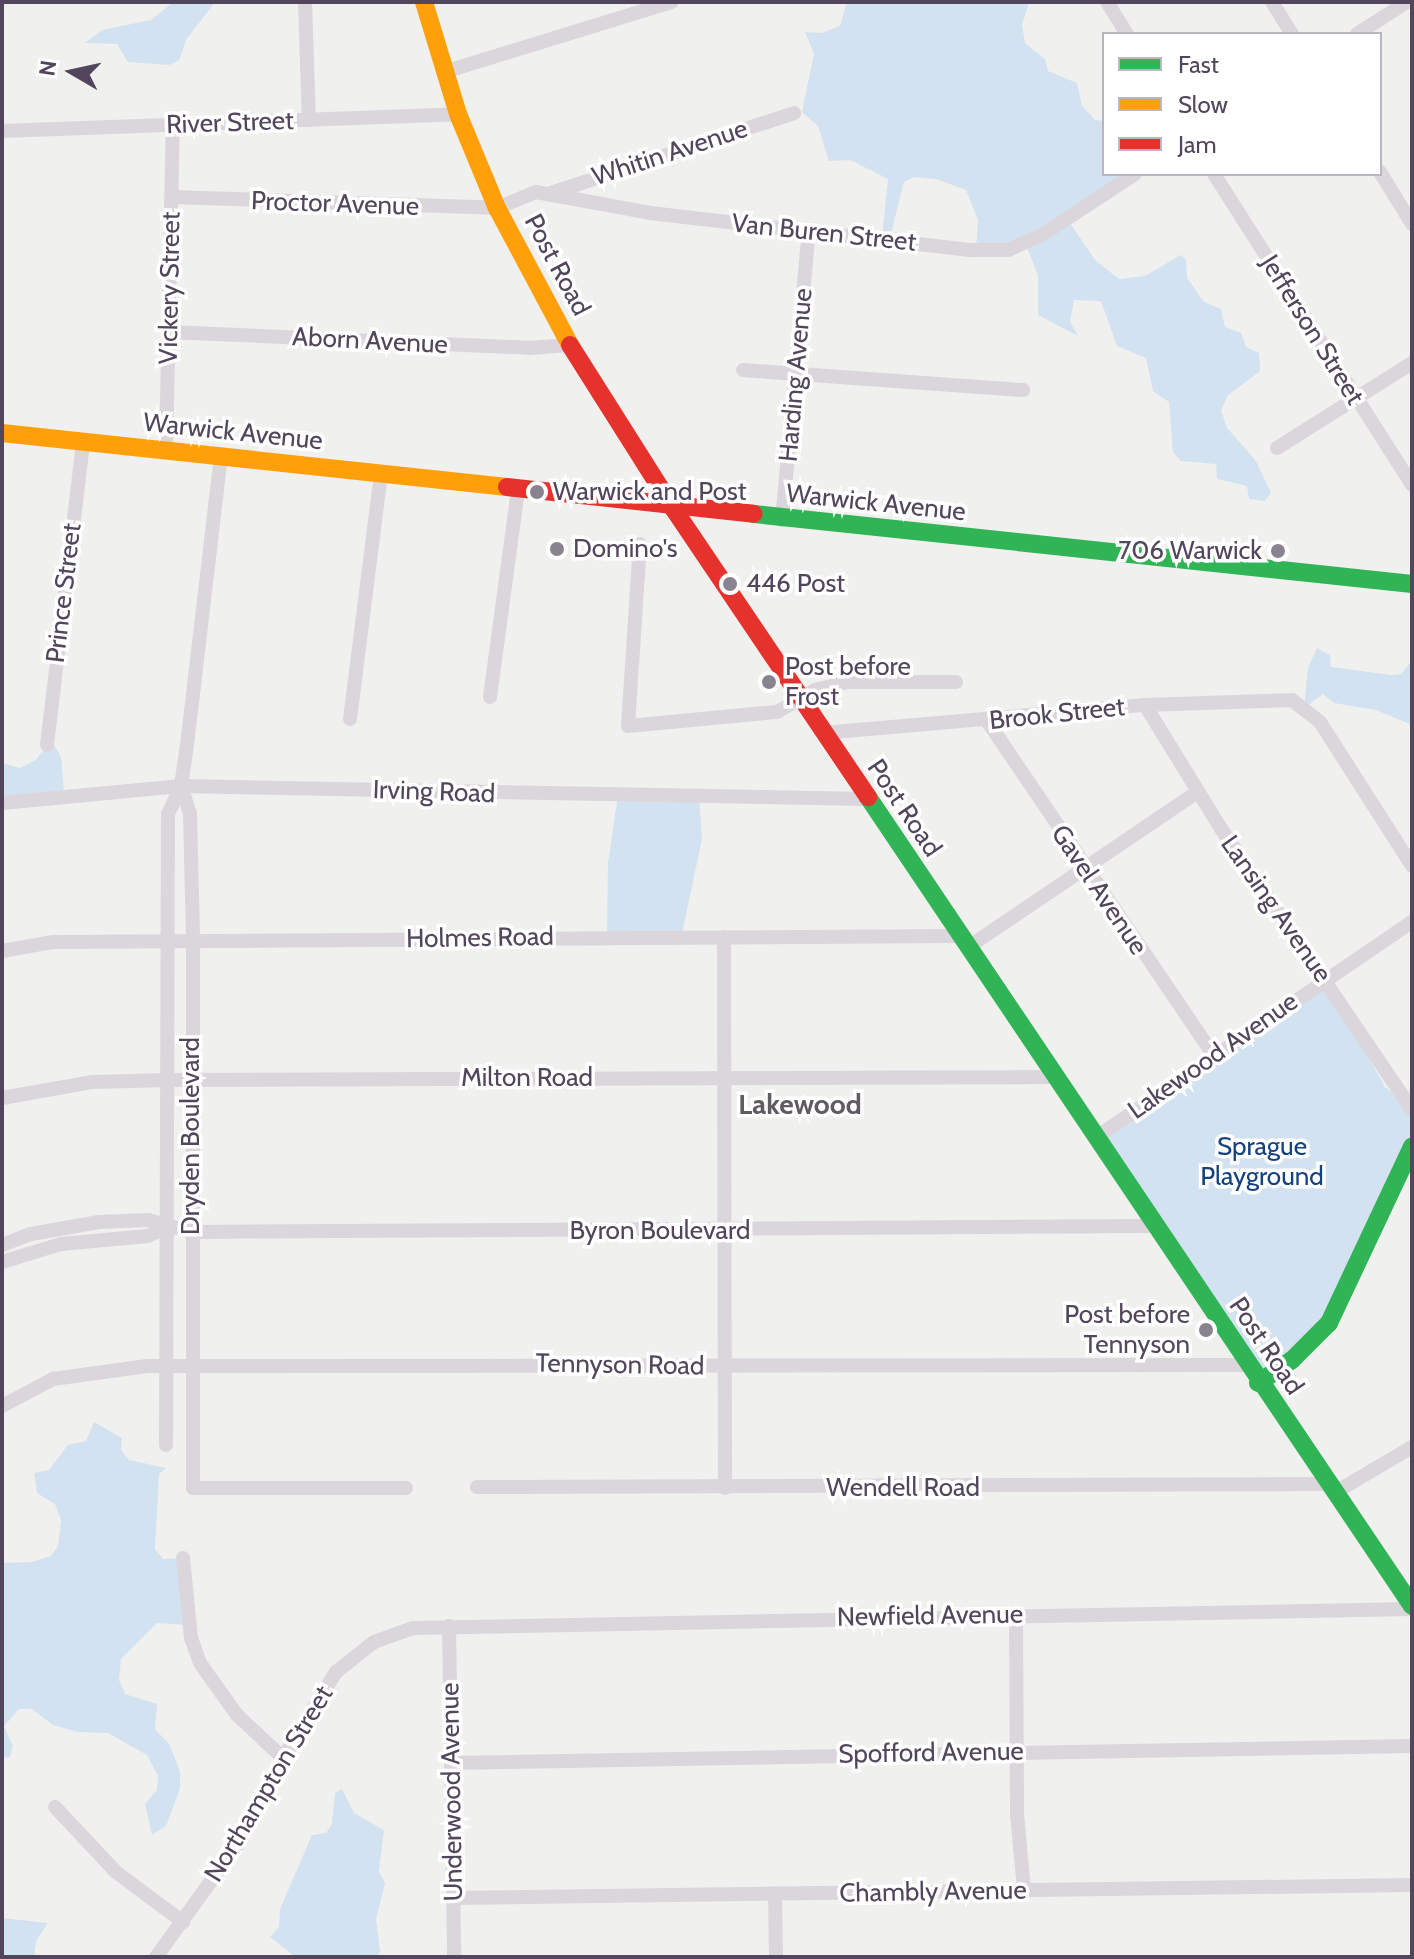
<!DOCTYPE html>
<html>
<head>
<meta charset="utf-8">
<style>
  body { margin:0 }
  #map { position:relative; width:1414px; height:1959px; overflow:hidden; background:#f0f0ef; font-family:Cabin,sans-serif }
  div>[style] { position:absolute }
  [style*='--x'] { left:calc(var(--x)*1px); top:calc(var(--y)*1px); width:calc(var(--w)*1px); rotate:calc(var(--a)*1deg) }
  .green>* { inset:0; background:#d3e2f0 }
  .street>* { height:14px; margin:-7px; padding:0 7px; transform-origin:7px; border-radius:7px; background:#dad6dc }
  .fast>* { height:18px; margin:-9px; padding:0 9px; transform-origin:9px; border-radius:9px; background:#30b455 }
  .slow>* { height:18px; margin:-9px; padding:0 9px; transform-origin:9px; border-radius:9px; background:#ff9f0a }
  .jam>* { height:18px; margin:-9px; padding:0 9px; transform-origin:9px; border-radius:9px; background:#e5322d }
  .dots>* { width:22px; height:22px; translate:-50% -50%; box-sizing:border-box; border:4px solid #fff; border-radius:50% }
  span { translate:-50% -50%; white-space:nowrap; text-align:center; line-height:1.15; -webkit-text-stroke:7px #fff; paint-order:stroke }
  .street-label { font-size:26px; color:#52465c }
  .poi-label { font-size:26px; color:#52465c }
  .left { translate:0 -50%; text-align:left }
  .right { translate:-100% -50%; text-align:right }
  .park-label { font-size:26px; color:#15427f }
  .neighbourhood-label { font-size:28px; color:#605b63; font-weight:700 }
  .frame { position:absolute; inset:0; border:4px solid #52465c; pointer-events:none }
  .legend { position:absolute; left:1102px; top:32px; width:280px; height:144px; box-sizing:border-box; background:#fff; border:2px solid #bab5be; margin:0; padding:10px 14px; list-style:none; font-size:24px; color:#52465c }
  .legend li { display:flex; align-items:center; gap:16px; height:40px }
  .legend b { width:40px; border:2px solid #bab5be }
  .north { position:absolute; left:32px; top:32px; width:80px; height:80px; -webkit-text-stroke:6px #fff; paint-order:stroke; rotate:279deg; font-size:22px; font-weight:700; line-height:32px; text-align:center; color:#52465c }
  .north::after { content:''; display:block; margin:auto; width:28px; height:36px; background:#52465c; clip-path:polygon(50% 0,100% 100%,50% 72%,0 100%) }
</style>
</head>
<body>
<div id="map">
  <div class="green">
    <i style="clip-path:polygon(173px 2px,215px 2px,186px 40px,179px 60px,169px 65px,128px 62px,117px 44px,85px 43px,102px 30px,151px 20px)"></i>
    <i style="clip-path:polygon(847px 2px,1029px 3px,1022px 25px,1025px 43px,1045px 59px,1048px 71px,1077px 83px,1082px 106px,1095px 120px,1104px 121px,1104px 174px,1133px 174px,1068px 220px,1095px 260px,1119px 279px,1145px 276px,1181px 255px,1186px 260px,1187px 278px,1204px 302px,1221px 309px,1225px 327px,1241px 333px,1246px 347px,1259px 353px,1260px 371px,1227px 396px,1221px 411px,1227px 428px,1256px 461px,1271px 493px,1265px 501px,1249px 499px,1247px 486px,1217px 479px,1216px 464px,1181px 461px,1173px 452px,1169px 402px,1153px 391px,1146px 358px,1117px 346px,1101px 301px,1074px 300px,1070px 321px,1078px 336px,1038px 315px,1038px 275px,1025px 243px,976px 248px,978px 220px,966px 190px,936px 179px,914px 177px,904px 182px,890px 237px,882px 236px,888px 179px,850px 160px,829px 161px,818px 126px,802px 112px,814px 54px,805px 32px,821px 33px,840px 26px)"></i>
    <i style="clip-path:polygon(1317px 648px,1330px 655px,1331px 667px,1391px 675px,1401px 674px,1412px 661px,1412px 725px,1376px 710px,1334px 703px,1323px 694px,1304px 708px,1308px 668px)"></i>
    <i style="clip-path:polygon(51px 739px,61px 757px,64px 792px,2px 801px,2px 763px,20px 768px,37px 759px)"></i>
    <i style="clip-path:polygon(618px 795px,699px 797px,702px 839px,682px 934px,607px 935px,608px 863px)"></i>
    <i style="clip-path:polygon(1325px 980px,1385px 1087px,1412px 1107px,1412px 1145px,1328px 1322px,1263px 1379px,1096px 1140px)"></i>
    <i style="clip-path:polygon(94px 1422px,122px 1438px,121px 1450px,129px 1460px,166px 1468px,159px 1474px,155px 1549px,163px 1559px,183px 1558px,188px 1625px,157px 1623px,121px 1659px,119px 1680px,125px 1694px,157px 1704px,155px 1729px,169px 1744px,180px 1771px,180px 1789px,166px 1826px,152px 1835px,145px 1804px,157px 1790px,158px 1776px,147px 1755px,108px 1733px,77px 1732px,53px 1725px,32px 1709px,19px 1709px,4px 1726px,13px 1746px,10px 1757px,2px 1758px,2px 1563px,32px 1562px,51px 1556px,58px 1546px,61px 1520px,55px 1504px,37px 1493px,34px 1473px,49px 1470px,68px 1445px,86px 1441px)"></i>
    <i style="clip-path:polygon(342px 1789px,354px 1813px,384px 1830px,379px 1872px,385px 1883px,376px 1919px,380px 1951px,378px 1957px,295px 1957px,270px 1937px,279px 1927px,280px 1909px,312px 1835px,326px 1833px,332px 1824px,335px 1793px)"></i>
    <i style="clip-path:polygon(2px 1918px,48px 1923px,36px 1941px,34px 1957px,2px 1957px)"></i>
  </div>
  <div class="street">
    <i style="--x:305;--y:2;--w:118;--a:88.1"></i>
    <i style="--x:1107;--y:2;--w:38;--a:58"></i>
    <i style="--x:1272;--y:2;--w:38;--a:58"></i>
    <i style="--x:1357;--y:34;--w:59;--a:-32.6"></i>
    <i style="--x:444;--y:72;--w:238;--a:-17.1"></i>
    <i style="--x:2;--y:131;--w:456;--a:-2.1"></i>
    <i style="--x:1380;--y:172;--w:61;--a:58.4"></i>
    <i style="--x:1214;--y:174;--w:369;--a:57.5"></i>
    <i style="--x:551;--y:193;--w:256;--a:-18.2"></i>
    <i style="--x:172;--y:197;--w:325;--a:1.9"></i>
    <i style="--x:497;--y:208;--w:42;--a:-22.3"></i>
    <i style="--x:536;--y:192;--w:116;--a:10.4"></i>
    <i style="--x:650;--y:213;--w:324;--a:6.6"></i>
    <i style="--x:972;--y:250;--w:36;--a:0"></i>
    <i style="--x:1008;--y:250;--w:37;--a:-24"></i>
    <i style="--x:1042;--y:235;--w:111;--a:-33.3"></i>
    <i style="--x:169;--y:332;--w:360;--a:2.5"></i>
    <i style="--x:529;--y:348;--w:41;--a:-4.2"></i>
    <i style="--x:743;--y:370;--w:281;--a:4.1"></i>
    <i style="--x:1277;--y:448;--w:160;--a:-32.2"></i>
    <i style="--x:166;--y:450;--w:325;--a:-88.8"></i>
    <i style="--x:782;--y:520;--w:290;--a:-84.7"></i>
    <i style="--x:640;--y:544;--w:182;--a:93.8"></i>
    <i style="--x:628;--y:726;--w:150;--a:-5.4"></i>
    <i style="--x:777;--y:712;--w:44;--a:-30.1"></i>
    <i style="--x:815;--y:690;--w:32;--a:-14"></i>
    <i style="--x:846;--y:682;--w:110;--a:0"></i>
    <i style="--x:490;--y:697;--w:209;--a:-82.3"></i>
    <i style="--x:1145;--y:705;--w:143;--a:58.4"></i>
    <i style="--x:1220;--y:827;--w:342;--a:55.8"></i>
    <i style="--x:350;--y:719;--w:246;--a:-82.8"></i>
    <i style="--x:988;--y:722;--w:403;--a:55.9"></i>
    <i style="--x:823;--y:733;--w:323;--a:-5"></i>
    <i style="--x:1145;--y:705;--w:147;--a:-1.9"></i>
    <i style="--x:1292;--y:700;--w:36;--a:38"></i>
    <i style="--x:1320;--y:722;--w:171;--a:57.4"></i>
    <i style="--x:47;--y:745;--w:305;--a:-83.2"></i>
    <i style="--x:181;--y:786;--w:29;--a:72"></i>
    <i style="--x:190;--y:814;--w:127;--a:88.6"></i>
    <i style="--x:193;--y:941;--w:547;--a:90"></i>
    <i style="--x:193;--y:1488;--w:213;--a:0"></i>
    <i style="--x:2;--y:803;--w:180;--a:-5.4"></i>
    <i style="--x:181;--y:786;--w:685;--a:1.09"></i>
    <i style="--x:724;--y:937;--w:551;--a:89.9"></i>
    <i style="--x:967;--y:948;--w:278;--a:-34.1"></i>
    <i style="--x:2;--y:951;--w:52;--a:-10"></i>
    <i style="--x:53;--y:942;--w:905;--a:-0.38"></i>
    <i style="--x:2;--y:1098;--w:91;--a:-10.1"></i>
    <i style="--x:92;--y:1082;--w:77;--a:-1.5"></i>
    <i style="--x:169;--y:1080;--w:885;--a:-0.19"></i>
    <i style="--x:1095;--y:1138;--w:384;--a:-34.3"></i>
    <i style="--x:2;--y:1245;--w:31;--a:-21"></i>
    <i style="--x:31;--y:1234;--w:69;--a:-10"></i>
    <i style="--x:99;--y:1222;--w:49;--a:-2.3"></i>
    <i style="--x:148;--y:1220;--w:45;--a:15.6"></i>
    <i style="--x:191;--y:1232;--w:964;--a:-0.36"></i>
    <i style="--x:2;--y:1262;--w:62;--a:-17"></i>
    <i style="--x:61;--y:1244;--w:87;--a:-5.3"></i>
    <i style="--x:148;--y:1236;--w:19;--a:-25"></i>
    <i style="--x:2;--y:1406;--w:58;--a:-27.9"></i>
    <i style="--x:53;--y:1379;--w:95;--a:-7.9"></i>
    <i style="--x:147;--y:1366;--w:1100;--a:-0.05"></i>
    <i style="--x:166;--y:1445;--w:631;--a:-89.82"></i>
    <i style="--x:168;--y:814;--w:31;--a:-65"></i>
    <i style="--x:181;--y:786;--w:41;--a:-81.7"></i>
    <i style="--x:187;--y:745;--w:291;--a:-83.3"></i>
    <i style="--x:477;--y:1487;--w:852;--a:-0.2"></i>
    <i style="--x:1334;--y:1493;--w:91;--a:-30.5"></i>
    <i style="--x:183;--y:1558;--w:80;--a:84.3"></i>
    <i style="--x:191;--y:1638;--w:27;--a:70"></i>
    <i style="--x:200;--y:1663;--w:64;--a:54.6"></i>
    <i style="--x:237;--y:1715;--w:63;--a:43.1"></i>
    <i style="--x:1016;--y:1615;--w:199;--a:89.7"></i>
    <i style="--x:1017;--y:1814;--w:76;--a:84.7"></i>
    <i style="--x:449;--y:1626;--w:331;--a:89.1"></i>
    <i style="--x:451;--y:1763;--w:961;--a:-1.01"></i>
    <i style="--x:55;--y:1807;--w:89;--a:46.8"></i>
    <i style="--x:116;--y:1872;--w:84;--a:36.7"></i>
    <i style="--x:775;--y:1894;--w:63;--a:89.1"></i>
    <i style="--x:453;--y:1898;--w:959;--a:-0.78"></i>
    <i style="--x:156;--y:1957;--w:148;--a:-54.1"></i>
    <i style="--x:243;--y:1837;--w:89;--a:-63.1"></i>
    <i style="--x:283;--y:1758;--w:101;--a:-58.4"></i>
    <i style="--x:336;--y:1672;--w:48;--a:-38.3"></i>
    <i style="--x:374;--y:1642;--w:41;--a:-19.7"></i>
    <i style="--x:413;--y:1628;--w:999;--a:-1.09"></i>
  </div>
  <div class="fast">
    <i style="--x:754;--y:514;--w:662;--a:6.07"></i>
    <i style="--x:868;--y:797;--w:975;--a:56.08"></i>
    <i style="--x:1258;--y:1383;--w:41;--a:-34.1"></i>
    <i style="--x:1292;--y:1360;--w:52;--a:-45"></i>
    <i style="--x:1329;--y:1323;--w:195;--a:-64.8"></i>
  </div>
  <div class="slow">
    <i style="--x:424;--y:2;--w:117;--a:73.1"></i>
    <i style="--x:458;--y:114;--w:102;--a:67.5"></i>
    <i style="--x:497;--y:208;--w:155;--a:61.9"></i>
    <i style="--x:2;--y:433;--w:508;--a:6.1"></i>
  </div>
  <div class="jam">
    <i style="--x:570;--y:345;--w:193;--a:57.7"></i>
    <i style="--x:507;--y:487;--w:248;--a:6.2"></i>
    <i style="--x:673;--y:508;--w:349;--a:56"></i>
  </div>
  <div class="dots">
    <i style="left:537px;top:492px;background:#89828f"></i>
    <i style="left:557px;top:549px;background:#89828f"></i>
    <i style="left:1278px;top:551px;background:#89828f"></i>
    <i style="left:730px;top:584px;background:#89828f"></i>
    <i style="left:769px;top:682px;background:#89828f"></i>
    <i style="left:1206px;top:1330px;background:#89828f"></i>
  </div>
  <div class="street-label">
    <span style="left:230px;top:123px;rotate:-2deg">River Street</span>
    <span style="left:670px;top:153px;rotate:-18deg">Whitin Avenue</span>
    <span style="left:335px;top:204px;rotate:2deg">Proctor Avenue</span>
    <span style="left:824px;top:233px;rotate:6deg">Van Buren Street</span>
    <span style="left:557px;top:265px;rotate:62deg">Post Road</span>
    <span style="left:170px;top:288px;rotate:-89deg">Vickery Street</span>
    <span style="left:1312px;top:330px;rotate:58deg">Jefferson Street</span>
    <span style="left:370px;top:341px;rotate:3deg">Aborn Avenue</span>
    <span style="left:796px;top:375px;rotate:-85deg">Harding Avenue</span>
    <span style="left:233px;top:432px;rotate:6deg">Warwick Avenue</span>
    <span style="left:876px;top:503px;rotate:6deg">Warwick Avenue</span>
    <span style="left:64px;top:593px;rotate:-83deg">Prince Street</span>
    <span style="left:1057px;top:714px;rotate:-6deg">Brook Street</span>
    <span style="left:434px;top:792px;rotate:2deg">Irving Road</span>
    <span style="left:904px;top:808px;rotate:56deg">Post Road</span>
    <span style="left:1099px;top:890px;rotate:56deg">Gavel Avenue</span>
    <span style="left:1276px;top:909px;rotate:55deg">Lansing Avenue</span>
    <span style="left:480px;top:938px;rotate:-1deg">Holmes Road</span>
    <span style="left:1213px;top:1056px;rotate:-35deg">Lakewood Avenue</span>
    <span style="left:527px;top:1078px">Milton Road</span>
    <span style="left:191px;top:1136px;rotate:-90deg">Dryden Boulevard</span>
    <span style="left:660px;top:1231px">Byron Boulevard</span>
    <span style="left:1266px;top:1346px;rotate:56deg">Post Road</span>
    <span style="left:620px;top:1365px;rotate:1deg">Tennyson Road</span>
    <span style="left:903px;top:1488px">Wendell Road</span>
    <span style="left:930px;top:1616px;rotate:-1deg">Newfield Avenue</span>
    <span style="left:931px;top:1753px;rotate:-1deg">Spofford Avenue</span>
    <span style="left:269px;top:1784px;rotate:-59deg">Northampton Street</span>
    <span style="left:452px;top:1792px;rotate:-91deg">Underwood Avenue</span>
    <span style="left:933px;top:1892px;rotate:-1deg">Chambly Avenue</span>
  </div>
  <div class="poi-label">
    <span class="left" style="left:553px;top:492px">Warwick and Post</span>
    <span class="left" style="left:573px;top:549px">Domino's</span>
    <span class="right" style="left:1262px;top:551px">706 Warwick</span>
    <span class="left" style="left:746px;top:584px">446 Post</span>
    <span class="left" style="left:785px;top:682px">Post before<br>Frost</span>
    <span class="right" style="left:1190px;top:1330px">Post before<br>Tennyson</span>
  </div>
  <div class="park-label">
    <span style="left:1262px;top:1162px">Sprague<br>Playground</span>
  </div>
  <div class="neighbourhood-label">
    <span style="left:800px;top:1104px">Lakewood</span>
  </div>
  <div class="frame"></div>
  <ul class="legend">
  <li><b style="height:10px;background:#30b455"></b>Fast</li>
  <li><b style="height:10px;background:#ff9f0a"></b>Slow</li>
  <li><b style="height:10px;background:#e5322d"></b>Jam</li>
  </ul>
  <div class="north">N</div>
</div>
</body>
</html>
